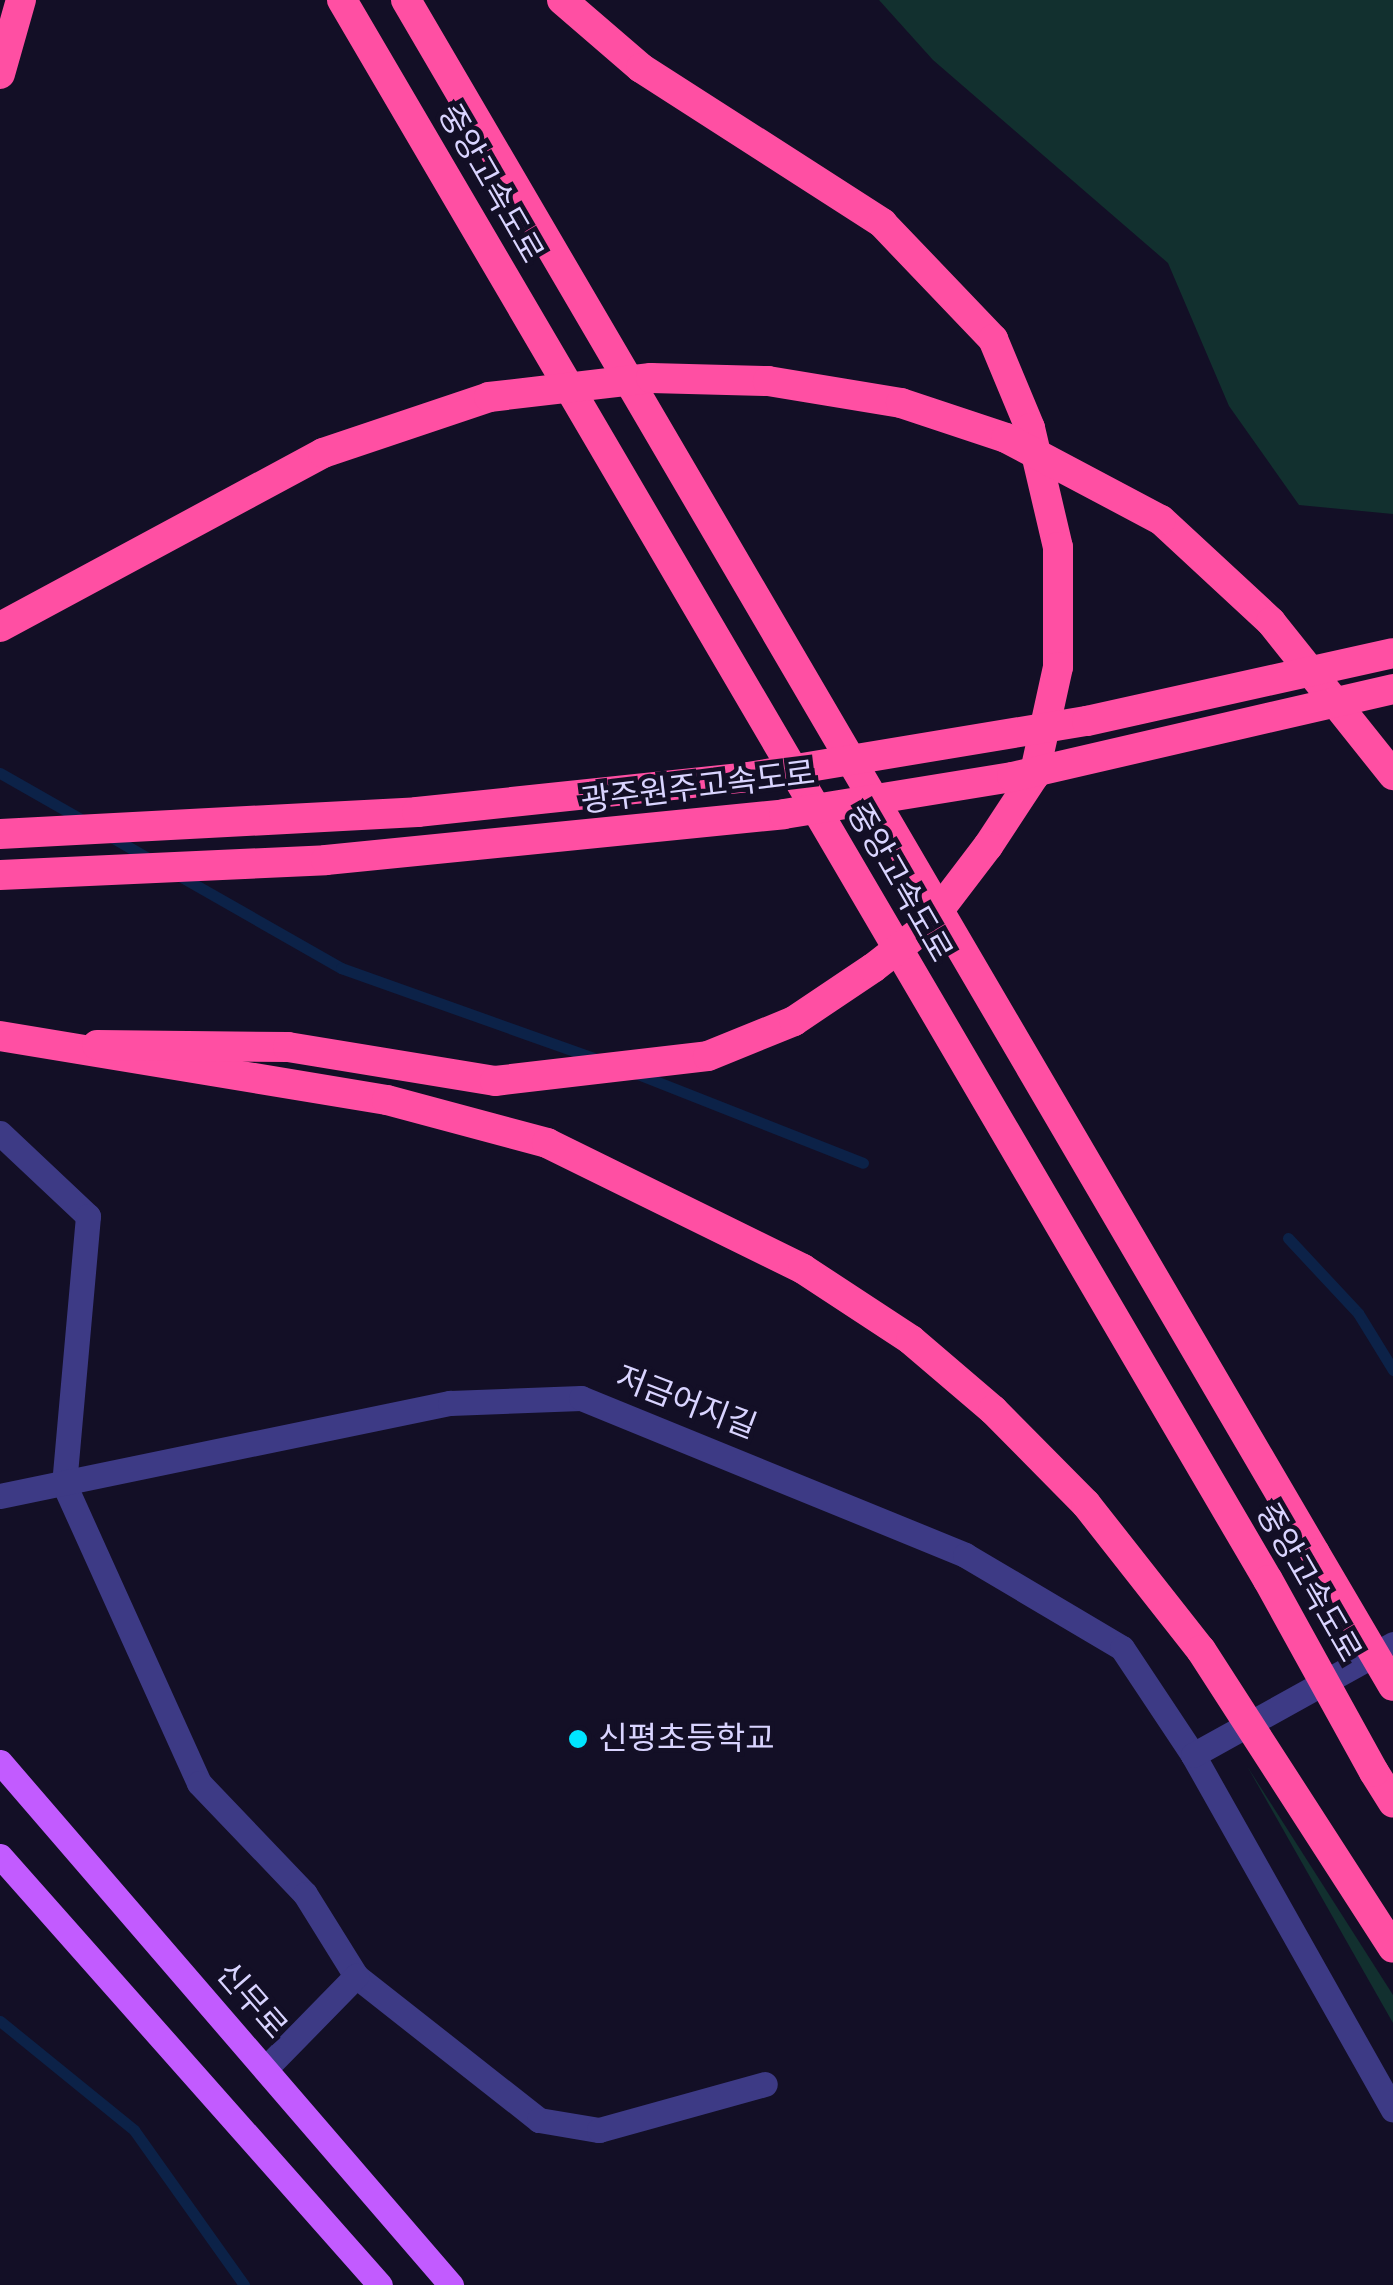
<!DOCTYPE html>
<html>
<head>
<meta charset="utf-8">
<style>
  body { margin:0 }
  #map { position:relative; width:1393px; height:2285px; overflow:hidden; background:#130f26; font-family:"Source Sans 3","Noto Sans KR",sans-serif }
  div>[style] { position:absolute }
  [style*='--x'] { left:calc(var(--x)*1px); top:calc(var(--y)*1px); width:calc(var(--w)*1px); rotate:calc(var(--a)*1deg) }
  .green>* { inset:0; background:#12302f }
  .stream>* { height:11px; margin:-5.5px; padding:0 5.5px; transform-origin:5.5px; border-radius:5.5px; background:#0c2248 }
  .minor>* { height:25px; margin:-12.5px; padding:0 12.5px; transform-origin:12.5px; border-radius:12.5px; background:#3d3a85 }
  .major>* { height:25px; margin:-12.5px; padding:0 12.5px; transform-origin:12.5px; border-radius:12.5px; background:#c25bff }
  .highway>* { height:30px; margin:-15px; padding:0 15px; transform-origin:15px; border-radius:15px; background:#ff4fa3 }
  .highway-bridge>* { height:30px; margin:-15px; padding:0 15px; transform-origin:15px; border-radius:15px; background:#ff4fa3 }
  .dots>* { width:28px; height:28px; translate:-50% -50%; box-sizing:border-box; border:5px solid #130f26; border-radius:50% }
  span { translate:-50% -50%; white-space:nowrap; text-align:center; line-height:1.15; -webkit-text-stroke:9px #130f26; paint-order:stroke }
  .street-label { font-size:32px; color:#d9d4ff }
  .poi-label { font-size:32px; color:#d9d4ff }
  .left { translate:0 -50%; text-align:left }
</style>
</head>
<body>
<div id="map">
  <div class="green">
    <i style="clip-path:polygon(879px 0,1393px 0,1393px 514px,1299px 505px,1229px 406px,1168px 263px,933px 60px)"></i>
    <i style="clip-path:polygon(1247px 1766px,1393px 1995px,1393px 2023px)"></i>
  </div>
  <div class="stream">
    <i style="--x:0;--y:773;--w:97;--a:29.7"></i>
    <i style="--x:108;--y:835;--w:52;--a:30"></i>
    <i style="--x:178;--y:875;--w:188;--a:29.7"></i>
    <i style="--x:341;--y:968;--w:274;--a:19.6"></i>
    <i style="--x:635;--y:1073;--w:245;--a:21.5"></i>
    <i style="--x:1288;--y:1238;--w:103;--a:47"></i>
    <i style="--x:1358;--y:1313;--w:67;--a:58.4"></i>
    <i style="--x:0;--y:2021;--w:173;--a:39.1"></i>
    <i style="--x:134;--y:2130;--w:190;--a:54.6"></i>
  </div>
  <div class="minor">
    <i style="--x:0;--y:1133;--w:121;--a:43.3"></i>
    <i style="--x:88;--y:1216;--w:269;--a:95.1"></i>
    <i style="--x:64;--y:1484;--w:328;--a:65.7"></i>
    <i style="--x:199;--y:1783;--w:153;--a:46.3"></i>
    <i style="--x:305;--y:1894;--w:97;--a:58.1"></i>
    <i style="--x:356;--y:1976;--w:233;--a:38.2"></i>
    <i style="--x:539;--y:2120;--w:61;--a:9.5"></i>
    <i style="--x:599;--y:2130;--w:172;--a:-15.5"></i>
    <i style="--x:0;--y:1496;--w:460;--a:-11.7"></i>
    <i style="--x:450;--y:1403;--w:131;--a:-2.2"></i>
    <i style="--x:581;--y:1398;--w:415;--a:22.2"></i>
    <i style="--x:965;--y:1555;--w:182;--a:30.6"></i>
    <i style="--x:1122;--y:1648;--w:128;--a:56.4"></i>
    <i style="--x:1193;--y:1755;--w:407;--a:60.6"></i>
    <i style="--x:1193;--y:1755;--w:229;--a:-29"></i>
    <i style="--x:266;--y:2068;--w:129;--a:-45.6"></i>
  </div>
  <div class="major">
    <i style="--x:0;--y:1762;--w:691;--a:49.23"></i>
    <i style="--x:0;--y:1856;--w:573;--a:48.47"></i>
  </div>
  <div class="highway">
    <i style="--x:342;--y:0;--w:1831;--a:59.63"></i>
    <i style="--x:406;--y:0;--w:1799;--a:59.66"></i>
    <i style="--x:562;--y:0;--w:104;--a:40.7"></i>
    <i style="--x:641;--y:68;--w:287;--a:32.7"></i>
    <i style="--x:882;--y:223;--w:161;--a:46.3"></i>
    <i style="--x:993;--y:339;--w:96;--a:67.4"></i>
    <i style="--x:1030;--y:428;--w:122;--a:76.8"></i>
    <i style="--x:1058;--y:547;--w:120;--a:90"></i>
    <i style="--x:1058;--y:667;--w:112;--a:102.4"></i>
    <i style="--x:1034;--y:776;--w:84;--a:123.3"></i>
    <i style="--x:0;--y:74;--w:77;--a:-74.2"></i>
    <i style="--x:1161;--y:520;--w:150;--a:42.8"></i>
    <i style="--x:1271;--y:622;--w:196;--a:51.4"></i>
    <i style="--x:0;--y:1036;--w:392;--a:9.4"></i>
    <i style="--x:387;--y:1100;--w:166;--a:15"></i>
    <i style="--x:547;--y:1143;--w:285;--a:26.2"></i>
    <i style="--x:803;--y:1269;--w:129;--a:33.3"></i>
    <i style="--x:911;--y:1340;--w:108;--a:40.5"></i>
    <i style="--x:993;--y:1410;--w:132;--a:45.3"></i>
    <i style="--x:1086;--y:1504;--w:186;--a:51.8"></i>
    <i style="--x:1374;--y:1772;--w:36;--a:58"></i>
  </div>
  <div class="highway-bridge">
    <i style="--x:0;--y:627;--w:367;--a:-28.3"></i>
    <i style="--x:323;--y:453;--w:175;--a:-18.6"></i>
    <i style="--x:489;--y:397;--w:163;--a:-6.7"></i>
    <i style="--x:651;--y:378;--w:117;--a:1.5"></i>
    <i style="--x:768;--y:381;--w:135;--a:9.4"></i>
    <i style="--x:901;--y:403;--w:111;--a:18.4"></i>
    <i style="--x:1006;--y:438;--w:175;--a:27.9"></i>
    <i style="--x:0;--y:834;--w:418;--a:-3"></i>
    <i style="--x:417;--y:812;--w:333;--a:-6"></i>
    <i style="--x:748;--y:777;--w:344;--a:-9.4"></i>
    <i style="--x:1087;--y:721;--w:313;--a:-12.5"></i>
    <i style="--x:0;--y:875;--w:326;--a:-2.6"></i>
    <i style="--x:326;--y:860;--w:460;--a:-5.7"></i>
    <i style="--x:784;--y:814;--w:231;--a:-9.2"></i>
    <i style="--x:1012;--y:777;--w:391;--a:-13"></i>
    <i style="--x:97;--y:1045;--w:191;--a:0.6"></i>
    <i style="--x:288;--y:1047;--w:210;--a:9.3"></i>
    <i style="--x:495;--y:1081;--w:214;--a:-6.7"></i>
    <i style="--x:708;--y:1056;--w:93;--a:-22.1"></i>
    <i style="--x:794;--y:1021;--w:95;--a:-33.9"></i>
    <i style="--x:873;--y:968;--w:68;--a:-37.9"></i>
    <i style="--x:927;--y:926;--w:101;--a:-52.7"></i>
    <i style="--x:1315;--y:1553;--w:154;--a:59.6"></i>
    <i style="--x:1268;--y:1580;--w:219;--a:61.1"></i>
    <i style="--x:1201;--y:1650;--w:354;--a:57.2"></i>
  </div>
  <div class="dots">
    <i style="left:578px;top:1739px;background:#00e5ff"></i>
  </div>
  <div class="street-label">
    <span style="left:490px;top:184px;rotate:60deg">중앙고속도로</span>
    <span style="left:698px;top:788px;rotate:-7deg">광주원주고속도로</span>
    <span style="left:899px;top:883px;rotate:60deg">중앙고속도로</span>
    <span style="left:686px;top:1403px;rotate:21deg">저금어지길</span>
    <span style="left:1308px;top:1583px;rotate:60deg">중앙고속도로</span>
    <span style="left:251px;top:2001px;rotate:49deg">신무로</span>
  </div>
  <div class="poi-label">
    <span class="left" style="left:598px;top:1739px">신평초등학교</span>
  </div>
</div>
</body>
</html>
